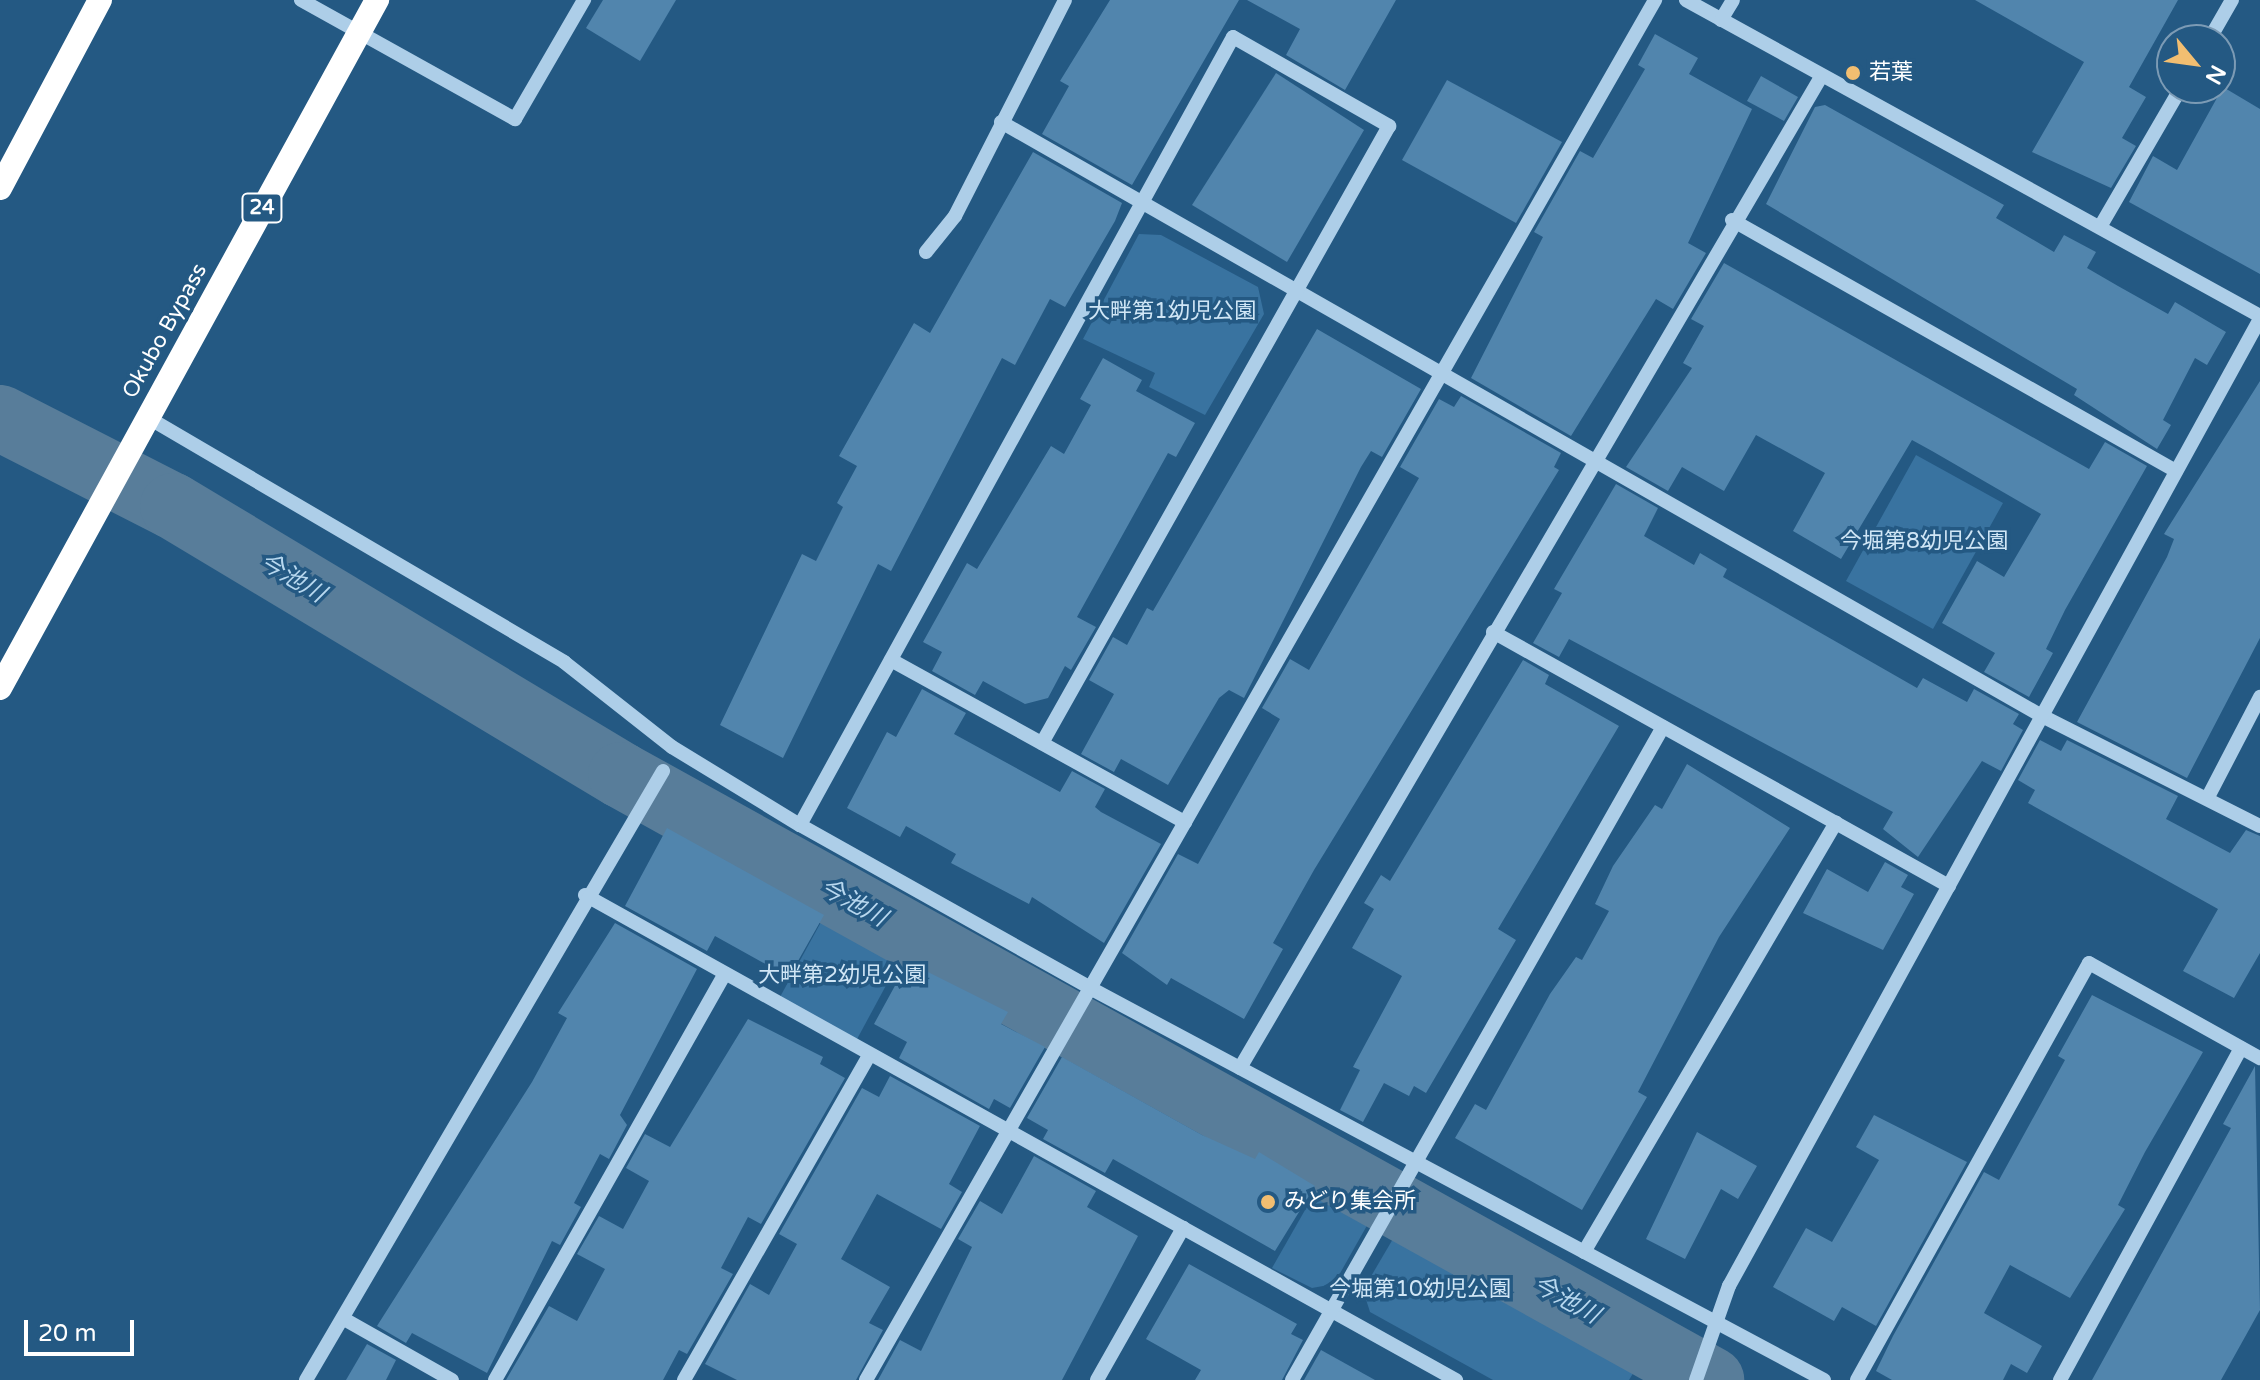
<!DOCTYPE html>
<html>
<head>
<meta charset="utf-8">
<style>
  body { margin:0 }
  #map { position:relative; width:2260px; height:1380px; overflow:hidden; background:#245983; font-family:"Varela Round","Noto Sans JP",sans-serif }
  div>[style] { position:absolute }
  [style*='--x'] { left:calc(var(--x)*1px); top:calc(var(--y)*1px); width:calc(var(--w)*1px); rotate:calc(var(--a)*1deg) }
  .green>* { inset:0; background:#3973a0 }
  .river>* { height:66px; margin:-33px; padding:0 33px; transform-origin:33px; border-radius:33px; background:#587d9a }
  .building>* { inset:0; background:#5185ad }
  .minor>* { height:14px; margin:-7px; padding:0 7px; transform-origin:7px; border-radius:7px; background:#adcee8 }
  .highway>* { height:24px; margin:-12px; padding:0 12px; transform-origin:12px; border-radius:12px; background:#fff }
  .dots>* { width:22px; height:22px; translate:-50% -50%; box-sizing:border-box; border:4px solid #245983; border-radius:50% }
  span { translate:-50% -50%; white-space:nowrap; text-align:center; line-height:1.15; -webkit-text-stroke:7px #245983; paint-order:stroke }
  .shield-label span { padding:2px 6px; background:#245983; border:2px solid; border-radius:6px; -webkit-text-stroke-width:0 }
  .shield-label { font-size:20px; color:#fff; font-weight:700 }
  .poi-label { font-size:22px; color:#fff }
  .left { translate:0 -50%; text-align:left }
  .park-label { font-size:22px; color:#d0e6f6 }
  .street-label { font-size:22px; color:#fff }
  .water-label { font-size:24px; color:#b8d8ef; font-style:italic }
  .north { position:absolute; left:2156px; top:24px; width:80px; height:80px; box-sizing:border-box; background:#245983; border:2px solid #7c9bb5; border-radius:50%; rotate:119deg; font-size:22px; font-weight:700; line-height:32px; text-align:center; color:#fff }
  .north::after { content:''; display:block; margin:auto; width:28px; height:36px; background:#f2be71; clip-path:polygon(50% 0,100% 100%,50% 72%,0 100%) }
  .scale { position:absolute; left:24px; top:1320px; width:110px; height:36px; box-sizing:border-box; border:4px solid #fff; border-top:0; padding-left:10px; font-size:24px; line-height:28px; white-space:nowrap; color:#fff; -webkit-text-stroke:6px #245983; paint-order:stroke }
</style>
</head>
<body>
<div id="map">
  <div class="green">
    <i style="clip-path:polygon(1139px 234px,1161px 235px,1258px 287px,1264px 314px,1205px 415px,1149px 387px,1155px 373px,1083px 339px)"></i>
    <i style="clip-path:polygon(1916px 455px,2003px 503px,1933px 629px,1846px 581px)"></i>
    <i style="clip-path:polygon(826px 913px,903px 954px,856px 1041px,780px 997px)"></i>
    <i style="clip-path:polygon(1321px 1182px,1374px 1213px,1334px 1284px,1312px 1288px,1272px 1268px)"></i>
    <i style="clip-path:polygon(1397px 1232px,1413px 1235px,1640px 1362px,1629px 1380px,1493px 1380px,1370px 1312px,1363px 1290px)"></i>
  </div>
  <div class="river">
    <i style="--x:0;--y:418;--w:194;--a:27"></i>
    <i style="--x:173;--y:506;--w:523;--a:30.98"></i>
    <i style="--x:621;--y:775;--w:1247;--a:29.03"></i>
  </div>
  <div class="building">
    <i style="clip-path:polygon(603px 0,676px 0,640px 61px,586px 28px)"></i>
    <i style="clip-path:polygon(1110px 0,1239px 0,1132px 185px,1042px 134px,1069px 86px,1060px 81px)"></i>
    <i style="clip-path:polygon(1247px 0,1396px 0,1345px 90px,1286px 55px,1300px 29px)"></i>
    <i style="clip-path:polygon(1975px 0,2178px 0,2129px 87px,2146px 97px,2122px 138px,2136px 146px,2111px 188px,2032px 152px,2084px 62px)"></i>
    <i style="clip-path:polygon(1655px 34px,1698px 58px,1689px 74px,1752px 109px,1688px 243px,1706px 253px,1673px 309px,1656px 299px,1571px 436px,1471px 378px,1543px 237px,1534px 232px,1580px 151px,1593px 158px,1645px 69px,1638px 65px)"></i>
    <i style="clip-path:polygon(1276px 73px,1364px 130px,1287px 262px,1192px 205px)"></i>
    <i style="clip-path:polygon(1761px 76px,1798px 97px,1784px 121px,1747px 101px)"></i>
    <i style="clip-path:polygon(1447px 80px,1562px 142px,1516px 223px,1402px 160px)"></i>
    <i style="clip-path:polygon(2223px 87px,2260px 109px,2260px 274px,2129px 202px,2153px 156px,2177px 170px)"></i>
    <i style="clip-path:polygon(1825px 105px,2004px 205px,1996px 218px,2054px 252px,2064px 235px,2096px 252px,2087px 268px,2118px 286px,2168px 314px,2175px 302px,2226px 332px,2207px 365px,2195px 358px,2163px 420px,2171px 425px,2157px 449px,2074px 395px,2077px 389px,1766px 204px,1815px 107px)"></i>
    <i style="clip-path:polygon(1033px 152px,1122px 203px,1115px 221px,1065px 307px,1050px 299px,1015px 365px,1002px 358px,891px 571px,878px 564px,783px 758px,720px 725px,802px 554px,816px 561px,843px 507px,837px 503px,857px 466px,839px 456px,914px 323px,930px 333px)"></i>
    <i style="clip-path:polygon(1724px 263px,2089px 469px,2105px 442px,2147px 466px,2065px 610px,2046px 649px,2053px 653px,2029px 697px,1984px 672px,1995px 653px,1942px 623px,1977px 561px,2004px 577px,2041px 514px,1932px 451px,1912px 440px,1841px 559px,1793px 531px,1825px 473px,1756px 435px,1724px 491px,1682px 467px,1668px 491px,1626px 467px,1692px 368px,1683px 363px,1704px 326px,1691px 319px)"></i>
    <i style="clip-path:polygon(1317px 329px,1421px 389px,1382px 457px,1371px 451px,1361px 467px,1244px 698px,1229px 690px,1219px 698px,1168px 785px,1121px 759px,1114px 772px,1081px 754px,1114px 694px,1089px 680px,1113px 637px,1127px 645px,1147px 608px,1153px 611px)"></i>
    <i style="clip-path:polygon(1103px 358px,1142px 380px,1136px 391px,1195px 423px,1176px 457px,1168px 453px,1077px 617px,1096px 627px,1071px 670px,1065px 666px,1048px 698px,1025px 704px,983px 681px,975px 695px,932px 671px,942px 652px,923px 642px,967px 563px,977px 569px,1051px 446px,1064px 454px,1091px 405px,1080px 399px)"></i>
    <i style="clip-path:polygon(2260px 381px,2260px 638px,2187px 778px,2077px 722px,2167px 557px,2174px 539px,2164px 534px)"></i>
    <i style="clip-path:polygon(1461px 396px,1561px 453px,1554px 467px,1559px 470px,1314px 870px,1273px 943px,1283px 949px,1244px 1019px,1171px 978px,1167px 985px,1122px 953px,1178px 854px,1198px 864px,1280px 719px,1262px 708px,1290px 659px,1309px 670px,1419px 478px,1400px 467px,1439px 399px,1454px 407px)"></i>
    <i style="clip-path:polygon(1616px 484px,1658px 508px,1644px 536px,1694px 565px,1700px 553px,1727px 569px,1723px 577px,1917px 688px,1923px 678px,1967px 702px,1974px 689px,2019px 714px,2013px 724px,2023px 730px,2001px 771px,1982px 761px,1918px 857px,1883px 829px,1893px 812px,1569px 639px,1559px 657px,1533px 643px,1562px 593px,1554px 589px)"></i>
    <i style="clip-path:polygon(1523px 660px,1549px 675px,1545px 684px,1619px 726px,1498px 929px,1516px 940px,1426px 1093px,1414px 1086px,1409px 1096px,1384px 1083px,1363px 1122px,1340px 1110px,1360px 1070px,1353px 1067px,1402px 976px,1352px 948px,1374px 909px,1364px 903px,1381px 875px,1390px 881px)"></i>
    <i style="clip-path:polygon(922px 689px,966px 713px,954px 734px,1060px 792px,1072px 771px,1105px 789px,1095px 807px,1101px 812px,1161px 844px,1104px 943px,1032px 897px,1029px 904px,951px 863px,956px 854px,906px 826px,900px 837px,847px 808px,887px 732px,896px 737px)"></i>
    <i style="clip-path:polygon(2040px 740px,2061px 751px,2067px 740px,2178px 796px,2166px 819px,2230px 853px,2246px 830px,2260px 836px,2260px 953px,2234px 998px,2183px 971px,2218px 909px,2028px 803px,2035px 790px,2018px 780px)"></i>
    <i style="clip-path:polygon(1687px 764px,1790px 828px,1719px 937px,1638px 1092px,1647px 1097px,1582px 1210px,1455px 1138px,1475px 1104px,1486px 1110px,1550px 994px,1576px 957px,1582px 960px,1609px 911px,1595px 904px,1613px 866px,1655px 805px,1662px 809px)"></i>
    <i style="clip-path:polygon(667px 828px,824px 915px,789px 977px,715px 936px,707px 951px,625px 906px)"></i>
    <i style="clip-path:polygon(1885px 862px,1908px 875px,1901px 887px,1914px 894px,1883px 950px,1803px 913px,1827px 869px,1868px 892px)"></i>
    <i style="clip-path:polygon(615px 923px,697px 969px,620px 1115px,627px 1125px,609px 1159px,600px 1154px,574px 1203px,581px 1207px,560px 1245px,552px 1241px,487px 1373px,412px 1333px,406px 1343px,377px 1326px,532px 1082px,567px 1018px,558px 1013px)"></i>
    <i style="clip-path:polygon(908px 962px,1008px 1012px,1001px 1024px,1045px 1047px,1010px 1108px,994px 1099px,989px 1109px,899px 1058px,907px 1042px,874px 1024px)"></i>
    <i style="clip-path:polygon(2092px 995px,2203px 1052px,2145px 1152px,2118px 1205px,2125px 1209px,2070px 1298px,2010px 1265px,1984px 1313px,2042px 1346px,2027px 1373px,2011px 1364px,2003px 1380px,1892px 1380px,1876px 1371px,1893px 1336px,1984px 1172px,1999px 1180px,2065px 1060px,2058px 1056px)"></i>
    <i style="clip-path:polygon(748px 1019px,823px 1057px,820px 1064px,845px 1078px,761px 1224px,748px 1217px,721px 1268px,733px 1274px,687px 1354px,679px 1350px,663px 1380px,506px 1380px,549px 1306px,577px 1321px,605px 1269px,577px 1254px,599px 1216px,623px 1229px,649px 1181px,626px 1168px,645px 1134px,670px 1147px)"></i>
    <i style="clip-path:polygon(1062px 1057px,1202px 1135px,1255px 1159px,1259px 1152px,1315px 1186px,1275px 1251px,1113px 1159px,1105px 1173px,1043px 1139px,1048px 1130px,1027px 1118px)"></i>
    <i style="clip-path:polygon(2255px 1066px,2260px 1310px,2221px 1380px,2092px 1380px,2231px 1128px,2223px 1124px)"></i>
    <i style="clip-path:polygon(890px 1076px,980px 1126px,949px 1184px,962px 1192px,941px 1229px,877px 1194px,841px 1259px,890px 1287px,869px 1323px,883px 1330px,856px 1380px,737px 1380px,705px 1364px,750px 1284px,769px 1295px,797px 1244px,779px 1234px,862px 1088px,879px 1097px)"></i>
    <i style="clip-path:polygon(1874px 1115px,1967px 1162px,1876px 1326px,1842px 1307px,1834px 1321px,1773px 1287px,1806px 1228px,1832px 1242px,1879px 1160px,1856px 1147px)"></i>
    <i style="clip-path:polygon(1697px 1132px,1757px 1166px,1738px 1199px,1721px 1189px,1685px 1259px,1646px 1239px)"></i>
    <i style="clip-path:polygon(1034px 1156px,1096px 1191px,1087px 1207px,1138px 1236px,1062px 1380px,878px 1380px,900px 1340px,921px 1351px,972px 1247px,958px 1239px,980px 1201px,1002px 1214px)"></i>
    <i style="clip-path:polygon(1189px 1264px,1297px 1324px,1291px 1334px,1303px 1340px,1282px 1380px,1195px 1380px,1201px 1370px,1146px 1339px)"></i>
    <i style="clip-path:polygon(367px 1344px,396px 1360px,386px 1380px,346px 1380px)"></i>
    <i style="clip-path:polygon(1321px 1350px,1375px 1380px,1304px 1380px)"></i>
  </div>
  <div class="minor">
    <i style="--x:301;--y:0;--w:245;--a:29.1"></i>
    <i style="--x:515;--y:119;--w:138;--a:-59.9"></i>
    <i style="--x:1686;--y:0;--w:655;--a:28.83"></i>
    <i style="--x:1721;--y:20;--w:23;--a:-59"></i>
    <i style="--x:2209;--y:40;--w:46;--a:-60.1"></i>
    <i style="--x:1001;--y:122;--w:1199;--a:29.71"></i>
    <i style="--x:2042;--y:716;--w:244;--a:26.8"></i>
    <i style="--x:1732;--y:220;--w:510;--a:29.48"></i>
    <i style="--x:2100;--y:227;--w:161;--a:-59.8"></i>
    <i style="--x:926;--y:252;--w:46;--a:-51.1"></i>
    <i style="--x:955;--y:216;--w:242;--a:-63"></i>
    <i style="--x:147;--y:417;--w:484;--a:30.4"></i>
    <i style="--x:564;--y:662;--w:137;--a:38.2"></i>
    <i style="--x:672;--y:747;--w:150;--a:31.4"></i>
    <i style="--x:800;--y:825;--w:333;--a:29.3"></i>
    <i style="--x:1090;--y:988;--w:832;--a:28.1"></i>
    <i style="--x:1493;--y:632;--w:522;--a:29.12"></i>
    <i style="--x:891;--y:660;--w:336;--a:28.9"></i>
    <i style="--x:2208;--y:797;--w:113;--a:-62.5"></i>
    <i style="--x:800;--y:825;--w:899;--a:-61.21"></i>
    <i style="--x:1233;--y:37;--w:180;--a:29.7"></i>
    <i style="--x:1389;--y:126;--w:708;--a:119.35"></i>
    <i style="--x:585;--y:895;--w:997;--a:29.11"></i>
    <i style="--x:1240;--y:1068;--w:1149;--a:-59.62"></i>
    <i style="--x:1584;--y:1252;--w:498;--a:-59.6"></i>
    <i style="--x:344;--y:1319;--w:124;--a:29.5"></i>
    <i style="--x:306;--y:1380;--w:706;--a:-59.62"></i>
    <i style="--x:495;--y:1380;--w:467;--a:-60.5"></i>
    <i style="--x:684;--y:1380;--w:375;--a:-60.3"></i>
    <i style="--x:866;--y:1380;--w:1590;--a:-60.24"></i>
    <i style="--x:1097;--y:1380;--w:175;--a:-60.5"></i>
    <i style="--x:1292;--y:1380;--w:751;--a:-60.4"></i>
    <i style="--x:1696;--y:1380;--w:100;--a:-70.7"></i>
    <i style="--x:1729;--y:1286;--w:1103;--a:-61.23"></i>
    <i style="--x:1857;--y:1380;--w:477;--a:-60.9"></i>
    <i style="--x:2089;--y:963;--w:196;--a:29.1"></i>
    <i style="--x:2060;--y:1380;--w:378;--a:-61.4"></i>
  </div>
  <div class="highway">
    <i style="--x:0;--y:188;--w:213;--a:-62"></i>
    <i style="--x:0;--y:688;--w:785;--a:-61.28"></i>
  </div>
  <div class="dots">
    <i style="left:1853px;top:73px;background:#f2be71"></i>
    <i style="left:1268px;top:1202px;background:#f2be71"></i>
  </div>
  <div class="shield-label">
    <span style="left:262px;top:208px">24</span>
  </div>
  <div class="poi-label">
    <span class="left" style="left:1869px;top:73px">若葉</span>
    <span class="left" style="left:1284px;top:1202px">みどり集会所</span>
  </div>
  <div class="park-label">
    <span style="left:1172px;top:312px">大畔第1幼児公園</span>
    <span style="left:1924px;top:542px">今堀第8幼児公園</span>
    <span style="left:842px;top:976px">大畔第2幼児公園</span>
    <span style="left:1420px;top:1290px">今堀第10幼児公園</span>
  </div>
  <div class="street-label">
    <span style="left:165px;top:331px;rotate:-61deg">Okubo Bypass</span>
  </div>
  <div class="water-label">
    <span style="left:292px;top:578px;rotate:31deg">今池川</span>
    <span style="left:853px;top:903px;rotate:29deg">今池川</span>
    <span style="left:1566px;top:1300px;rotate:29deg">今池川</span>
  </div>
  <div class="north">N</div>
  <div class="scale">20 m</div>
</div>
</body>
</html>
